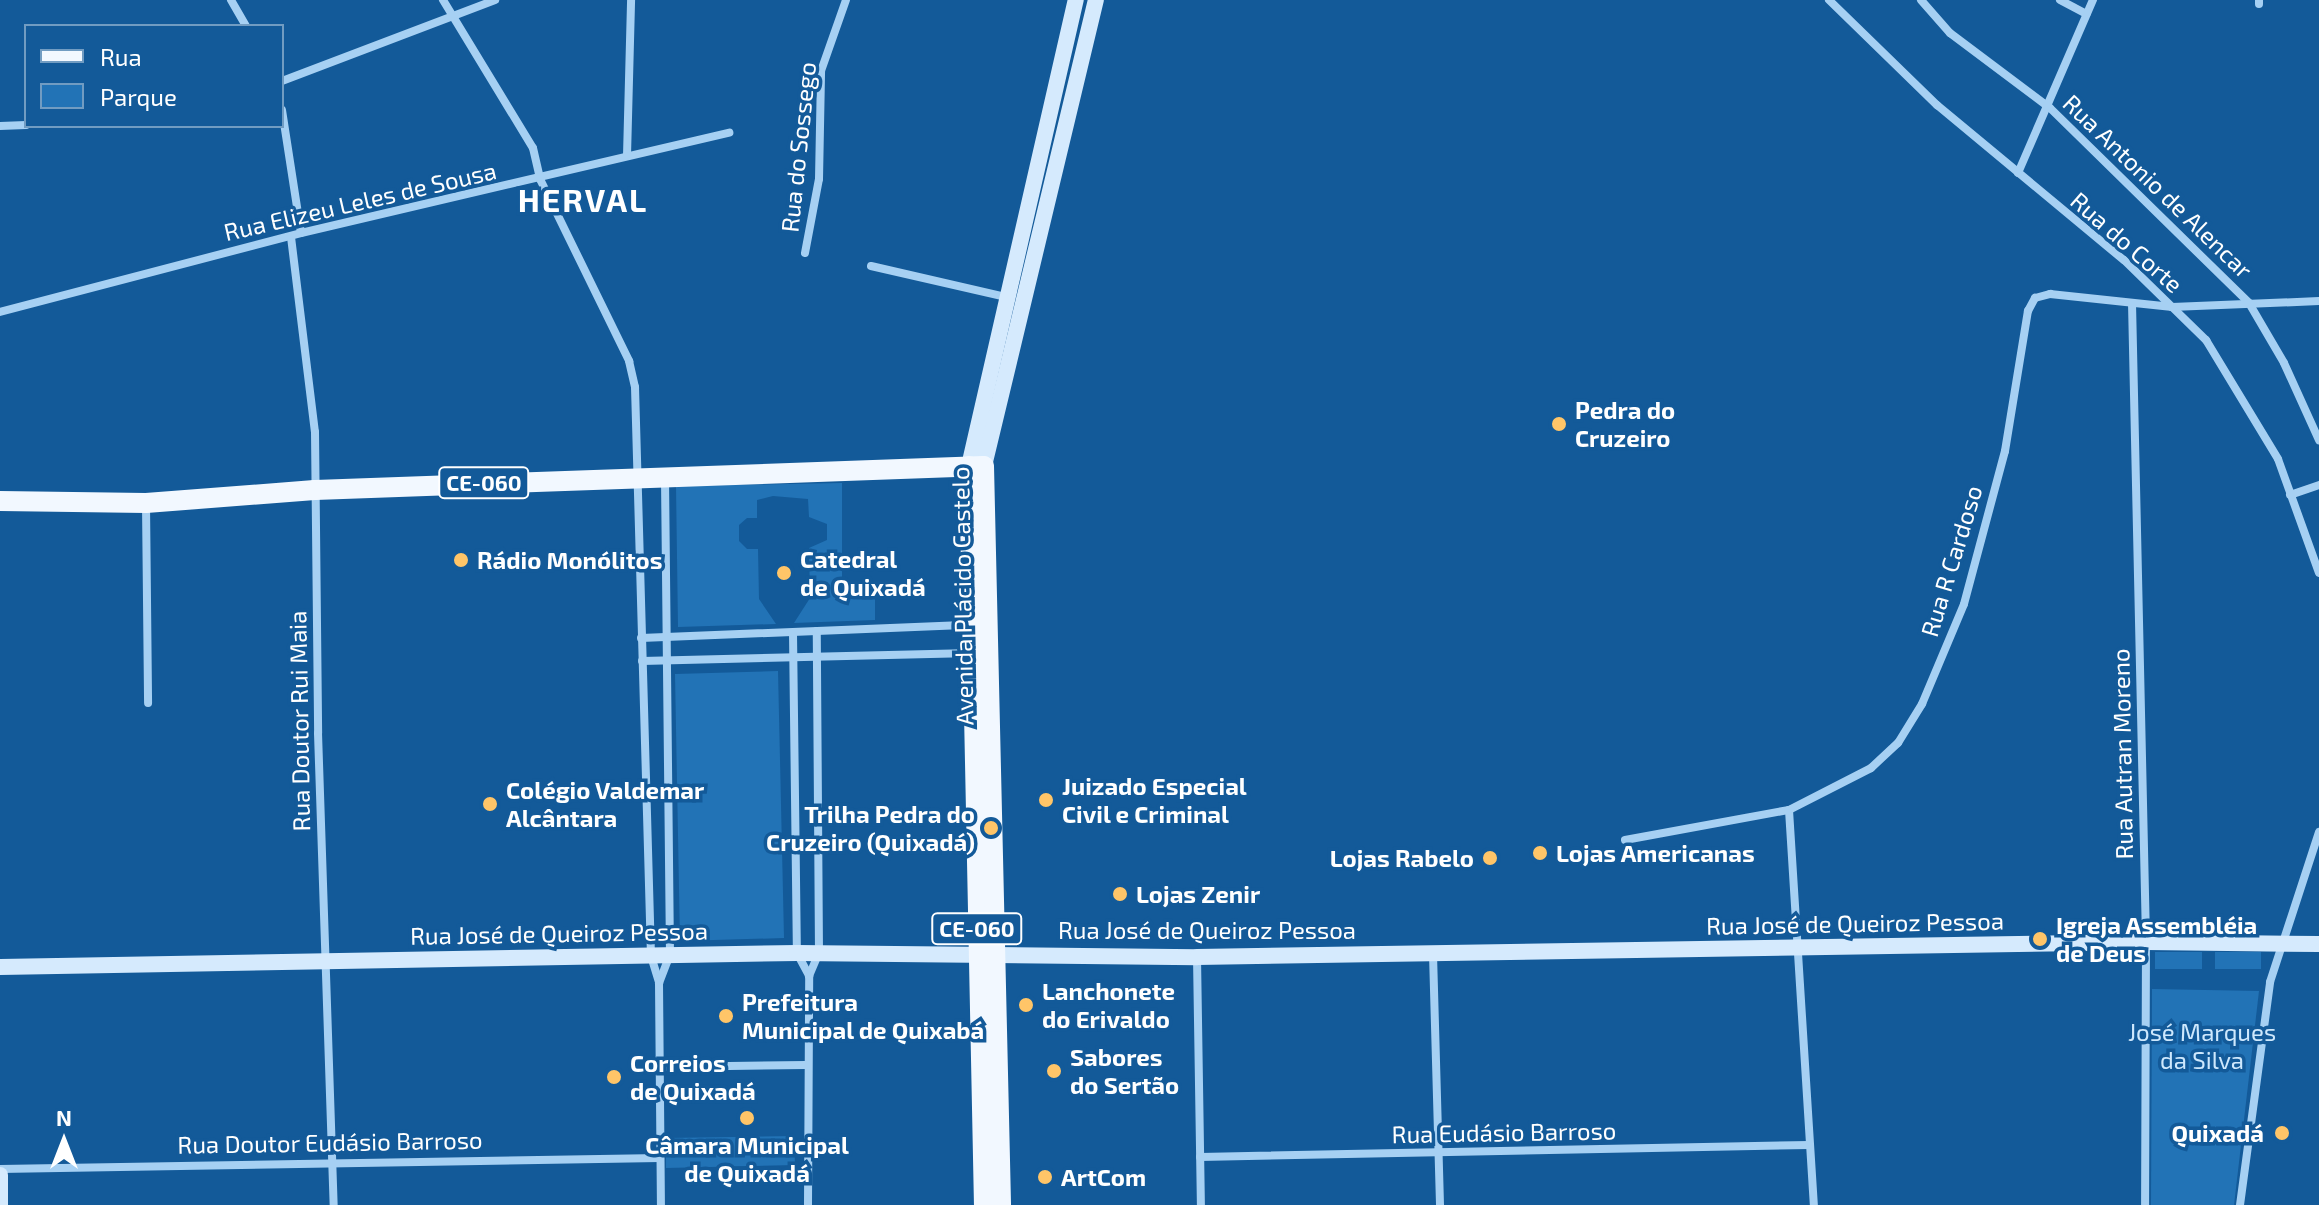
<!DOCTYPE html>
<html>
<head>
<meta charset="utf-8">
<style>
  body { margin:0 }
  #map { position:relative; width:2319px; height:1205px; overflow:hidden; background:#135a99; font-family:"Exo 2",sans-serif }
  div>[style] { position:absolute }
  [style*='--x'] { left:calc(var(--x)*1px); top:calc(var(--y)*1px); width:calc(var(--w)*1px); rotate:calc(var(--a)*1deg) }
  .green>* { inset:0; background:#2273b6 }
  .street>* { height:8px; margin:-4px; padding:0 4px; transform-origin:4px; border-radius:4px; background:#a6d0f3 }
  .secondary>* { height:16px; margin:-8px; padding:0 8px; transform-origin:8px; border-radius:8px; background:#d5eafd }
  .primary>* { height:20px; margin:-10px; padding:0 10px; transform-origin:10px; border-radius:10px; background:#f2f8ff }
  .dots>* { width:22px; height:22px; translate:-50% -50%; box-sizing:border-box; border:4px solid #135a99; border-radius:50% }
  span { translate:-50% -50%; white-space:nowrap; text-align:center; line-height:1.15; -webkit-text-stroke:7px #135a99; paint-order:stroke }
  .shield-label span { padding:2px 6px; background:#135a99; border:2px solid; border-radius:6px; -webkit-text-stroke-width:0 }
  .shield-label { font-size:22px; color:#fff; font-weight:700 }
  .street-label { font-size:24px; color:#fff }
  .poi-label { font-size:24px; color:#fff; font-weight:700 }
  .left { translate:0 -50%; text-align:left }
  .right { translate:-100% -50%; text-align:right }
  .park-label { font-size:24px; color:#cee8fd }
  .district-label { font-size:32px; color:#fff; font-weight:700; letter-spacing:2px }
  .legend { position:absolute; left:24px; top:24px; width:260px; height:104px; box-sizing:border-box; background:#135a99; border:2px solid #719cc2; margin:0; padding:10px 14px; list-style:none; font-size:24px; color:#fff }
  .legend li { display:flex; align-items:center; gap:16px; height:40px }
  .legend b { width:40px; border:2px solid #719cc2 }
  .north { position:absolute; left:24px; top:1101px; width:80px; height:80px; -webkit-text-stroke:6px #135a99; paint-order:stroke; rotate:0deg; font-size:22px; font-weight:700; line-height:32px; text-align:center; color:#fff }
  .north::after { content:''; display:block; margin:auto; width:28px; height:36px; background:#fff; clip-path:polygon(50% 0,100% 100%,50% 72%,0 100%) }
</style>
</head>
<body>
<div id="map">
  <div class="green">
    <i style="clip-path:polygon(842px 483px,842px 597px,875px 598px,875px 620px,794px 623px,810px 598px,809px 548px,827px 540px,827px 524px,809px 517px,808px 499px,773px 496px,757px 500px,757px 518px,747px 518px,739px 525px,739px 541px,747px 549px,758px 549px,759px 599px,776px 624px,678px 627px,676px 486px)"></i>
    <i style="clip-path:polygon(778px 671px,784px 938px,680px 941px,675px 674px)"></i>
    <i style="clip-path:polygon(2155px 952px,2202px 952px,2202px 969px,2155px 969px)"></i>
    <i style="clip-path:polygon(2215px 952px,2261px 952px,2261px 969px,2215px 969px)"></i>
    <i style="clip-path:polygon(2152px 989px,2259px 991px,2234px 1205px,2151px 1205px)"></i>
    <i style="clip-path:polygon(794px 1136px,795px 1165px,666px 1168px,666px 1138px)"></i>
  </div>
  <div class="street">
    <i style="--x:231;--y:0;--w:30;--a:60"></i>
    <i style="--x:443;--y:0;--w:173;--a:58.7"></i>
    <i style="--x:533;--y:148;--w:32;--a:77"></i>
    <i style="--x:540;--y:179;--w:203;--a:63.9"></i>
    <i style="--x:629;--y:361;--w:27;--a:77"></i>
    <i style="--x:635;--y:387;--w:569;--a:88.39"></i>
    <i style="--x:651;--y:956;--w:28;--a:73"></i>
    <i style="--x:659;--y:983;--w:222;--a:89.5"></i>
    <i style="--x:1829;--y:0;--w:151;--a:44.2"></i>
    <i style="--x:1937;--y:105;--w:243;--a:39.7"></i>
    <i style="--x:2124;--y:260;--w:115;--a:44.3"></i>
    <i style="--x:2206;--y:340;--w:139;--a:58.8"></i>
    <i style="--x:2278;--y:459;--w:121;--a:70.2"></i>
    <i style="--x:1921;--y:0;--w:44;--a:48.7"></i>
    <i style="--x:1950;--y:33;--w:125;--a:36.9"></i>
    <i style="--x:2050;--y:108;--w:279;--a:44.4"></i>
    <i style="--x:2249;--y:303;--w:69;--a:59.7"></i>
    <i style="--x:2284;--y:363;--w:85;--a:65.6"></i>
    <i style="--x:2060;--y:0;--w:30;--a:28"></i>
    <i style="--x:2259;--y:4;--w:4;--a:-90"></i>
    <i style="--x:282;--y:81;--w:228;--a:-20.8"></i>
    <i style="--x:282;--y:110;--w:124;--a:81.2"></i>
    <i style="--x:0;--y:126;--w:26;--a:-2"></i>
    <i style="--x:627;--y:156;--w:156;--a:-88.5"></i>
    <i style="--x:2018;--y:173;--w:189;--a:-66.6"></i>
    <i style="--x:291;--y:237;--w:196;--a:83"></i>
    <i style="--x:315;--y:432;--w:301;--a:89.4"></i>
    <i style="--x:318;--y:733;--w:472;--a:88.1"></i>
    <i style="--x:805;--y:253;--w:75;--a:-79.3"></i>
    <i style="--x:819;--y:179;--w:108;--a:-88.9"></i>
    <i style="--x:821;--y:71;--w:75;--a:-70.6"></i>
    <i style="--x:871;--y:266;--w:139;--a:12.9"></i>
    <i style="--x:2132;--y:303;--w:639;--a:88.74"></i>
    <i style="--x:2146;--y:942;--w:263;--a:90.2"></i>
    <i style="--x:0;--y:312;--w:311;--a:-14.7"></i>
    <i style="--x:301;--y:233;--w:440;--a:-13.2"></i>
    <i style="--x:2290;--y:495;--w:31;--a:-19"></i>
    <i style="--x:146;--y:504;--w:199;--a:89.4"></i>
    <i style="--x:793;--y:633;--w:320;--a:89.3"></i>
    <i style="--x:797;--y:953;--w:26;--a:62"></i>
    <i style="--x:641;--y:638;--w:329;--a:-2.3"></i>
    <i style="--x:642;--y:661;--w:331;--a:-1.4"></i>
    <i style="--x:1789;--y:810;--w:396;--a:86.4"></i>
    <i style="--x:1625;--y:840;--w:167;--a:-10.4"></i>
    <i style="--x:1789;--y:810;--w:92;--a:-27.1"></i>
    <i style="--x:1871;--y:768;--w:37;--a:-43"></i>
    <i style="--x:1898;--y:743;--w:46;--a:-58.4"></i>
    <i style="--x:1922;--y:704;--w:108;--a:-67.2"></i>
    <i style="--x:1964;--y:604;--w:158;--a:-75"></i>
    <i style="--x:2005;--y:451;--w:142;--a:-80.7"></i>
    <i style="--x:2028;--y:311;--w:15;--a:-62"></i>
    <i style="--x:2035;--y:298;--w:16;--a:-15"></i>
    <i style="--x:2050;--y:294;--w:123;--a:6.1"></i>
    <i style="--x:2172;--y:307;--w:147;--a:-2.3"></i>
    <i style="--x:1433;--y:954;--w:251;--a:88.4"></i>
    <i style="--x:1197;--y:957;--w:248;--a:89.1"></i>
    <i style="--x:659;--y:983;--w:30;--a:-69"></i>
    <i style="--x:670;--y:955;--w:479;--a:-90.6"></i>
    <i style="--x:659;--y:1067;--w:147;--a:-0.8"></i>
    <i style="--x:1200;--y:1157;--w:609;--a:-1.13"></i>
    <i style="--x:0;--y:1169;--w:660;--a:-0.95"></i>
    <i style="--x:808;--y:1205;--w:229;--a:-89.7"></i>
    <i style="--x:809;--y:976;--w:25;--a:-67"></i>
    <i style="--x:819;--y:953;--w:322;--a:-90.4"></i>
    <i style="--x:2240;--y:1205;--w:225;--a:-82.3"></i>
    <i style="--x:2270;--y:982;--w:158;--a:-71.9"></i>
  </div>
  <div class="secondary">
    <i style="--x:969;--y:466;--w:478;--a:-77.1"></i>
    <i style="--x:984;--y:466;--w:479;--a:-76.5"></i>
    <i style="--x:0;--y:967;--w:797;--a:-1.01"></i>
    <i style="--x:797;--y:953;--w:400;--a:0.6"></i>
    <i style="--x:1197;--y:957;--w:949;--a:-0.91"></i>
    <i style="--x:2146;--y:942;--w:173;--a:0.7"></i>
    <i style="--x:0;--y:1175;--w:30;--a:90"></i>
  </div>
  <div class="primary">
    <i style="--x:969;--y:466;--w:739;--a:88.84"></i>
    <i style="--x:0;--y:501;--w:146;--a:0.8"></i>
    <i style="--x:146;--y:503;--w:169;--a:-4.4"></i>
    <i style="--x:315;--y:490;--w:669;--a:-2.05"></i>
    <i style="--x:984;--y:466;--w:739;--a:88.68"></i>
  </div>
  <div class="dots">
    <i style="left:1559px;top:424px;background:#ffc568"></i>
    <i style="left:461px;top:560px;background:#ffc568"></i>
    <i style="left:784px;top:573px;background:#ffc568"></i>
    <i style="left:1046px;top:800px;background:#ffc568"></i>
    <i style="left:490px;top:804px;background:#ffc568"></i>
    <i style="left:991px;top:828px;background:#ffc568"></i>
    <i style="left:1540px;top:853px;background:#ffc568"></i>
    <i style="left:1490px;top:858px;background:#ffc568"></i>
    <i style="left:1120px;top:894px;background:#ffc568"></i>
    <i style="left:2040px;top:939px;background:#ffc568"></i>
    <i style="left:1026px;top:1005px;background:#ffc568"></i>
    <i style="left:726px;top:1016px;background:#ffc568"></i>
    <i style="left:1054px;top:1071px;background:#ffc568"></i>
    <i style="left:614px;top:1077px;background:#ffc568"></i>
    <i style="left:747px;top:1118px;background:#ffc568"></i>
    <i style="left:2282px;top:1133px;background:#ffc568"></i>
    <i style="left:1045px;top:1177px;background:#ffc568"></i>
  </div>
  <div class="shield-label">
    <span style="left:484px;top:483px">CE-060</span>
    <span style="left:977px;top:929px">CE-060</span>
  </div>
  <div class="street-label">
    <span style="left:798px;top:147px;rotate:-84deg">Rua do Sossego</span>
    <span style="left:2158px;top:186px;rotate:44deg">Rua Antonio de Alencar</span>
    <span style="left:360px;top:201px;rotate:-13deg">Rua Elizeu Leles de Sousa</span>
    <span style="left:2127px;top:242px;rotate:41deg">Rua do Corte</span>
    <span style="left:1951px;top:561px;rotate:-73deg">Rua R Cardoso</span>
    <span style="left:962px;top:596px;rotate:-91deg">Avenida Plácido Castelo</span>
    <span style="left:299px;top:721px;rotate:-91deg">Rua Doutor Rui Maia</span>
    <span style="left:2122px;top:754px;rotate:-91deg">Rua Autran Moreno</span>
    <span style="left:1855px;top:923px;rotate:-1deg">Rua José de Queiroz Pessoa</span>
    <span style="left:1207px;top:930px">Rua José de Queiroz Pessoa</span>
    <span style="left:559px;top:933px;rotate:-1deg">Rua José de Queiroz Pessoa</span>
    <span style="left:1504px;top:1132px;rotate:-1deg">Rua Eudásio Barroso</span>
    <span style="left:330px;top:1142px;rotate:-1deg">Rua Doutor Eudásio Barroso</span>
  </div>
  <div class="poi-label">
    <span class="left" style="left:1575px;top:424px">Pedra do<br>Cruzeiro</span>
    <span class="left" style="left:800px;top:573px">Catedral<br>de Quixadá</span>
    <span class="left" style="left:477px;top:560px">Rádio Monólitos</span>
    <span class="left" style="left:1062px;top:800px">Juizado Especial<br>Civil e Criminal</span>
    <span class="left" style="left:506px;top:804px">Colégio Valdemar<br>Alcântara</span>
    <span class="right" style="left:975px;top:828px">Trilha Pedra do<br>Cruzeiro (Quixadá)</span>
    <span class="left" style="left:1556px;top:853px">Lojas Americanas</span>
    <span class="right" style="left:1474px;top:858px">Lojas Rabelo</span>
    <span class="left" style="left:1136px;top:894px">Lojas Zenir</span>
    <span class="left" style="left:2056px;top:939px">Igreja Assembléia<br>de Deus</span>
    <span class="left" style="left:1042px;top:1005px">Lanchonete<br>do Erivaldo</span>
    <span class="left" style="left:742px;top:1016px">Prefeitura<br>Municipal de Quixabá</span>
    <span class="left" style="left:1070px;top:1071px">Sabores<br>do Sertão</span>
    <span class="left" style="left:630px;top:1077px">Correios<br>de Quixadá</span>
    <span class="right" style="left:2264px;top:1133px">Quixadá</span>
    <span style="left:747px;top:1159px">Câmara Municipal<br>de Quixadá</span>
    <span class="left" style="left:1061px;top:1177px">ArtCom</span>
  </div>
  <div class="park-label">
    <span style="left:2202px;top:1046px">José Marques<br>da Silva</span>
  </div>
  <div class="district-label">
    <span style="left:583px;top:199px">HERVAL</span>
  </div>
  <ul class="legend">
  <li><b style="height:10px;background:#f2f8ff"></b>Rua</li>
  <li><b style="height:22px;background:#2273b6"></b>Parque</li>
  </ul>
  <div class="north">N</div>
</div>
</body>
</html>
